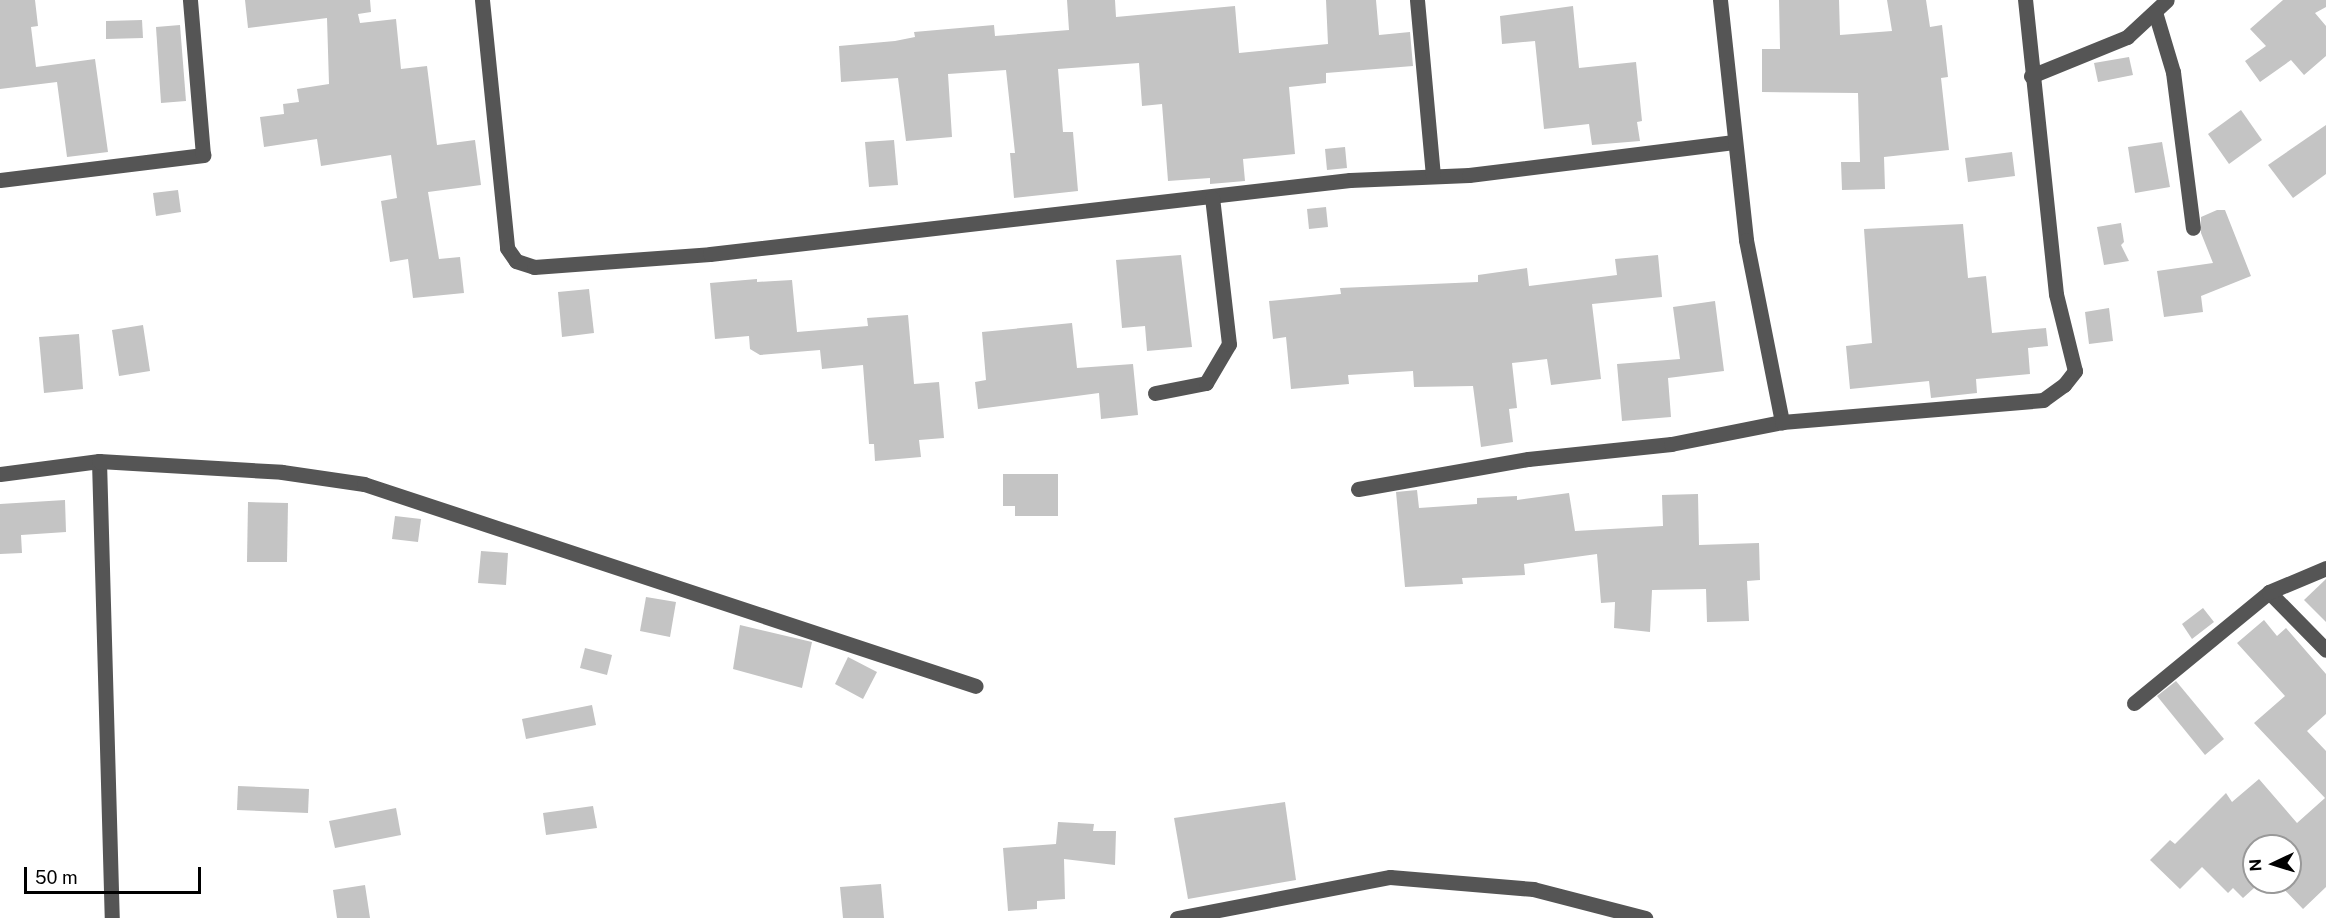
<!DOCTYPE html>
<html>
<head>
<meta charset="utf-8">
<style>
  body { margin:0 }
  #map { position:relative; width:2326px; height:918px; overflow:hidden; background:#fff; font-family:"Public Sans",sans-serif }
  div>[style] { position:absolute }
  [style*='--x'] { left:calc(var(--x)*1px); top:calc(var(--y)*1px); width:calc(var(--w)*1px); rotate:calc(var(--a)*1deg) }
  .building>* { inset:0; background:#c4c4c4 }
  .minor>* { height:15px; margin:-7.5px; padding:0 7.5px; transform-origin:7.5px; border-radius:7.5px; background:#555 }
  span { translate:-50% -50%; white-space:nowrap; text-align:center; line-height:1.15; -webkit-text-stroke:6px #fff; paint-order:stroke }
  .north { position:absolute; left:2242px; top:834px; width:60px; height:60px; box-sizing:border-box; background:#fff; border:2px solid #999; border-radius:50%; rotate:266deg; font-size:16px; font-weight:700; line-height:24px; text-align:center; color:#000 }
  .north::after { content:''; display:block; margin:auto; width:21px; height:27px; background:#000; clip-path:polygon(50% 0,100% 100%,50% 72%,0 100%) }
  .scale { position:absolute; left:24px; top:867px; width:177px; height:27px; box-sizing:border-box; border:3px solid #000; border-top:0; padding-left:8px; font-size:18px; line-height:21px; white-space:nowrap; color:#000; -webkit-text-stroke:4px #fff; paint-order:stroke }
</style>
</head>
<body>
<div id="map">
  <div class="building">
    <i style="clip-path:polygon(0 0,35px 0,38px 26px,31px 27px,36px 67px,95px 59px,108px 152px,67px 157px,57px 82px,0 89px)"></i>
    <i style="clip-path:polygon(245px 0,370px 0,371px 12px,358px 14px,360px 23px,396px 19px,401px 69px,427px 66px,437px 145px,475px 140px,481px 185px,428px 192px,439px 259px,460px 257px,464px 293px,413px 298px,408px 259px,390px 262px,381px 201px,397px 198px,391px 155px,321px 166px,317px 139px,264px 147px,260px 117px,284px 114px,283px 104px,299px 102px,297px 89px,329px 84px,327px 18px,248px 28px)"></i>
    <i style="clip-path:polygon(1067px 0,1115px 0,1116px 17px,1235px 6px,1239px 53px,1328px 44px,1326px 0,1376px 0,1379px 35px,1410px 32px,1413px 66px,1326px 73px,1326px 83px,1289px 87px,1295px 154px,1243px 159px,1245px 181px,1210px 184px,1210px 178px,1168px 181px,1162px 104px,1142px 106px,1139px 63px,1058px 69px,1063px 132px,1073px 132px,1078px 191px,1014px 198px,1010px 153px,1015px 153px,1006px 70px,948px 74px,952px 137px,906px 141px,898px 78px,841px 82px,839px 46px,895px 41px,915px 37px,914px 32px,994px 25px,995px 36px,1069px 30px)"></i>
    <i style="clip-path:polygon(1779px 0,1839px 0,1840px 35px,1892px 31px,1887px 0,1926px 0,1930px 27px,1942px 25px,1948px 77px,1941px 78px,1949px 150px,1884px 157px,1885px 189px,1842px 190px,1841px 162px,1860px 162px,1858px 93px,1762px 92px,1762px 49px,1780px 49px)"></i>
    <i style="clip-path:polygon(2283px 0,2326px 0,2326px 7px,2315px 13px,2326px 26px,2326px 56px,2304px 75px,2291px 60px,2260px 82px,2245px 61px,2266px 46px,2250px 29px)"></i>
    <i style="clip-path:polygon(1573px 6px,1579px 68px,1636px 62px,1642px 121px,1637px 122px,1640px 141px,1592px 145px,1589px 124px,1544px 129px,1535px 41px,1502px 44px,1500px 16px)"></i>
    <i style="clip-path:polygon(142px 20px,143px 38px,106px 39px,106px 21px)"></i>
    <i style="clip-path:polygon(180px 25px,186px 101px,161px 103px,156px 27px)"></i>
    <i style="clip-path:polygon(2129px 57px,2133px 75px,2098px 82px,2094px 63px)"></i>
    <i style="clip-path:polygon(2241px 110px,2262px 140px,2229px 164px,2208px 134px)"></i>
    <i style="clip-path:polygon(2326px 125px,2326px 174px,2293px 198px,2268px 165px)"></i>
    <i style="clip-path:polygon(894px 140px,898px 185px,869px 187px,865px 142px)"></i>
    <i style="clip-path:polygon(2162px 142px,2170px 187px,2135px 193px,2128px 147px)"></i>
    <i style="clip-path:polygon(1345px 147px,1347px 168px,1327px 170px,1325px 149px)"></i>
    <i style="clip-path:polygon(2012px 152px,2015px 176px,1968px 182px,1965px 158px)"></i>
    <i style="clip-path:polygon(178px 190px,181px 212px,156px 216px,153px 193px)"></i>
    <i style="clip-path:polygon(1326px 207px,1328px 227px,1309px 229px,1307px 209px)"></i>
    <i style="clip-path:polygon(2217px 210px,2225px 210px,2251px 276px,2201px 296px,2203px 312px,2164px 317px,2157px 271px,2213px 263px,2201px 233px,2201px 217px)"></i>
    <i style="clip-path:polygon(2121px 223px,2124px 242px,2121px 245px,2129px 261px,2104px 265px,2097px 227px)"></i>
    <i style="clip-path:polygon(1963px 224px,1968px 278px,1986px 276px,1992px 333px,2046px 328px,2048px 346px,2028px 348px,2030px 374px,1976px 379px,1977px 393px,1931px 398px,1929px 381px,1850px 389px,1846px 346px,1872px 343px,1864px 229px)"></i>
    <i style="clip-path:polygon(1181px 255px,1192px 347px,1147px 351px,1145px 326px,1122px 328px,1116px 260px)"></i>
    <i style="clip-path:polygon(1658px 255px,1662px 297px,1592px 304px,1601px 379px,1551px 385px,1547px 359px,1512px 363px,1517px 408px,1509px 409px,1513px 442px,1481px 447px,1473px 386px,1414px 387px,1413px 371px,1348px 375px,1349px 384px,1291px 389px,1286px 337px,1273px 339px,1269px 301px,1341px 294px,1340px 288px,1478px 282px,1478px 275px,1527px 268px,1529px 286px,1617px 275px,1615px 259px)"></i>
    <i style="clip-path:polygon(757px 279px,757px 282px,792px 280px,797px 332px,868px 326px,867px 318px,908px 315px,914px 384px,939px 382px,944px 438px,919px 440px,921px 457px,875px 461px,874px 444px,869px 444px,863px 365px,822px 369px,820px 350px,760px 355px,750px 349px,749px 336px,715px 339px,710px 283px)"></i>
    <i style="clip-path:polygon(589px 289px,594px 333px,562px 337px,558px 292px)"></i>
    <i style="clip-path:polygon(1715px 301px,1724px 371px,1668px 378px,1671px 417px,1622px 421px,1617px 364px,1680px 359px,1673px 307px)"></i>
    <i style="clip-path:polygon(2109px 308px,2113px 341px,2089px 344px,2085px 312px)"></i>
    <i style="clip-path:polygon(1072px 323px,1077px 368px,1133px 364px,1138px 415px,1101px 419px,1099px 393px,978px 409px,975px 382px,986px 380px,982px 332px)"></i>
    <i style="clip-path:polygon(143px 325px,150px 371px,119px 376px,112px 330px)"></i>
    <i style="clip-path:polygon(79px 334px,83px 389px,44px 393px,39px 337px)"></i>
    <i style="clip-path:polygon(1003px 474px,1058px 474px,1058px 516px,1015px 516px,1015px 506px,1003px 506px)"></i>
    <i style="clip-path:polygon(1417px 490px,1419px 508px,1477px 504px,1477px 498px,1517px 496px,1517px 500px,1569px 493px,1575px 531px,1663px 526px,1662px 495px,1698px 494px,1699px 545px,1759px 543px,1760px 580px,1747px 581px,1749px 621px,1707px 622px,1706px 589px,1652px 590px,1650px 632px,1614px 628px,1615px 602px,1601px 603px,1597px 554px,1524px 564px,1525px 575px,1462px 578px,1463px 584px,1405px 587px,1396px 492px)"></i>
    <i style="clip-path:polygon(65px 500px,66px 532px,21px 535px,22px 553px,0 554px,0 504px)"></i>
    <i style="clip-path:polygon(248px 502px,288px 503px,287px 562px,247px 562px)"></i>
    <i style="clip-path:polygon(395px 516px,421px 519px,418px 542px,392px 539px)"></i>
    <i style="clip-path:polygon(481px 551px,508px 553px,506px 585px,478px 583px)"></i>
    <i style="clip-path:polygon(2326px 579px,2326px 622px,2304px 600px)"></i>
    <i style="clip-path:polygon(646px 597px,676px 602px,670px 637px,640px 631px)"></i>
    <i style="clip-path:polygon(2203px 608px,2214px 622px,2192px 639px,2182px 624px)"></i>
    <i style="clip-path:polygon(2264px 620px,2277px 636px,2286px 628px,2326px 674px,2326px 714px,2307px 731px,2326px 751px,2326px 887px,2303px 909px,2277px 882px,2290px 882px,2290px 846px,2254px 846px,2254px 888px,2243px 898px,2233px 888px,2228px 893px,2202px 867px,2180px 889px,2150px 860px,2170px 840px,2175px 844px,2226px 793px,2232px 802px,2259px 779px,2297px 823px,2325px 798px,2254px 723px,2285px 696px,2237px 643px)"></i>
    <i style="clip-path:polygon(740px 625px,812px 642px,802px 688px,733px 669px)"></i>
    <i style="clip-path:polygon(585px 648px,612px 655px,607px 675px,580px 668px)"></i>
    <i style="clip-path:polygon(848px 657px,877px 672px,863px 699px,835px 684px)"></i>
    <i style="clip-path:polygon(2176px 681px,2224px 739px,2205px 755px,2157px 696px)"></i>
    <i style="clip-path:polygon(592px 705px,596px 725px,526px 739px,522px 719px)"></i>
    <i style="clip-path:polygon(238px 786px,309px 789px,308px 813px,237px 810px)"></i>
    <i style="clip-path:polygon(1285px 802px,1296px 880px,1188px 899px,1174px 818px)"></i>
    <i style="clip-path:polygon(593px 806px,597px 828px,546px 835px,543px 813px)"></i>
    <i style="clip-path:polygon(396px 808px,401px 835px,335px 848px,329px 821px)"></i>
    <i style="clip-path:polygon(1058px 822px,1094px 824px,1093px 831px,1116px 831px,1115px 865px,1064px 859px,1065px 899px,1037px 901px,1037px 909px,1008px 911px,1003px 848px,1056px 844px)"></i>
    <i style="clip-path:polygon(881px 884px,884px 918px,843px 918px,840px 887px)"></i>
    <i style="clip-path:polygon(365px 885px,370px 918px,337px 918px,333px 890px)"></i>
  </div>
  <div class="minor">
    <i style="--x:482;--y:0;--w:249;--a:84.2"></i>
    <i style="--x:507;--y:248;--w:16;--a:55"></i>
    <i style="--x:516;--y:261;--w:19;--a:18"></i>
    <i style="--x:534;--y:267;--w:176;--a:-4.2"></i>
    <i style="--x:710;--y:254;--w:644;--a:-6.6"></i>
    <i style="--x:1350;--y:180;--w:119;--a:-2.4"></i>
    <i style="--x:1469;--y:175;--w:267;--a:-7.1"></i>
    <i style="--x:1417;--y:0;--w:176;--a:84.8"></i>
    <i style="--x:1720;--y:0;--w:241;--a:83.8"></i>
    <i style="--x:1746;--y:240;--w:186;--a:78.8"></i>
    <i style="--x:2155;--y:12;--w:63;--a:73.3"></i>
    <i style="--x:2173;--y:72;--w:157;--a:82.7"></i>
    <i style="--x:2031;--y:76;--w:104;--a:-22.1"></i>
    <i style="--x:2127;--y:37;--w:54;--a:-42.8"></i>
    <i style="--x:0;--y:180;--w:205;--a:-7"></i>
    <i style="--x:203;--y:155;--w:156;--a:-94.8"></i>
    <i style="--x:1155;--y:393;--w:52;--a:-11.1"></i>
    <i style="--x:1206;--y:383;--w:45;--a:-59.5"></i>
    <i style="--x:1229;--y:344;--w:147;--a:-96.6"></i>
    <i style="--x:99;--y:461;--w:457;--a:88.4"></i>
    <i style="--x:0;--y:474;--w:100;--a:-7.5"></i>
    <i style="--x:99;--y:461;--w:183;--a:3.4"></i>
    <i style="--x:282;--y:472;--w:83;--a:8.3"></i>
    <i style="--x:364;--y:484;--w:644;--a:18.27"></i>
    <i style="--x:1358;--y:489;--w:173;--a:-10"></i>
    <i style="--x:1528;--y:459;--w:144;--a:-6"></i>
    <i style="--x:1671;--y:444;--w:113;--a:-11.2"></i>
    <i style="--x:1782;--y:422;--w:262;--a:-4.8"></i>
    <i style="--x:2043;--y:400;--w:26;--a:-36"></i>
    <i style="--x:2064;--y:385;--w:18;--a:-52"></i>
    <i style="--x:2075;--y:371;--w:79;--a:-103.9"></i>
    <i style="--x:2056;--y:294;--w:296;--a:-96"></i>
    <i style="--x:2269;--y:592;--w:81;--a:45.5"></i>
    <i style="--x:2134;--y:703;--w:175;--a:-39.4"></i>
    <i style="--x:2269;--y:592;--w:62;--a:-22.8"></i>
    <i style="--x:1177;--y:918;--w:217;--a:-10.9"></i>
    <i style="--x:1390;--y:877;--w:144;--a:4.8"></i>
    <i style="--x:1533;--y:889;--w:116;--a:14.5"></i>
  </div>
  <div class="north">N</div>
  <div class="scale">50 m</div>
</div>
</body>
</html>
